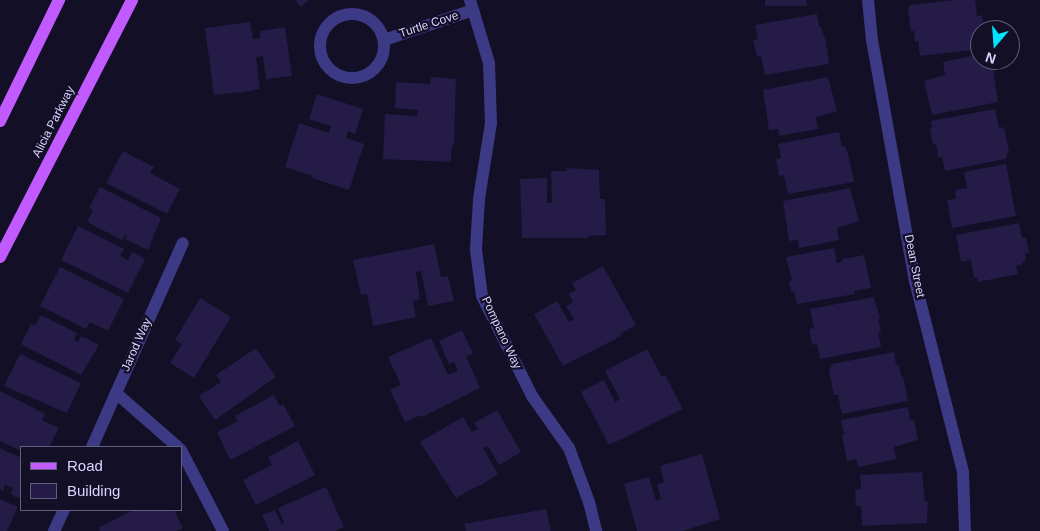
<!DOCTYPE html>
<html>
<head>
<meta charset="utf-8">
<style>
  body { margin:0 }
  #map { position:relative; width:1040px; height:531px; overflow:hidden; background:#130f26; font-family:Helvetica,sans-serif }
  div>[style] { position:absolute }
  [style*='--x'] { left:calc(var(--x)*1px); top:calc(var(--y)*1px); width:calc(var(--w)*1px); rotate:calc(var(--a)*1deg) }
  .building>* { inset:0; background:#241b47 }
  .minor>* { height:12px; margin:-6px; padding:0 6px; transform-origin:6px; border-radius:6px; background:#3d3a85 }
  .minor>.ring { margin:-6px; padding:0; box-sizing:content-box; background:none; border:12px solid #3d3a85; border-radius:50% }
  .primary>* { height:12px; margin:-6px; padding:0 6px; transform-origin:6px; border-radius:6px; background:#c25bff }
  span { translate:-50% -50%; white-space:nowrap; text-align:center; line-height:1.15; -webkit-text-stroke:4.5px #130f26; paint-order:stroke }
  .street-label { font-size:12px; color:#d9d4ff }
  .legend { position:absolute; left:20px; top:446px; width:162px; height:65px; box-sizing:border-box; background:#130f26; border:1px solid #625e7d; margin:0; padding:6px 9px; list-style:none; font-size:15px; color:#d9d4ff }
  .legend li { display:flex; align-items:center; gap:10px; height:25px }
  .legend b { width:25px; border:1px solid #625e7d }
  .north { position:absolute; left:970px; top:20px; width:50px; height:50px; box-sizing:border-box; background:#130f26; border:1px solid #625e7d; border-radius:50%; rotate:198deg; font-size:14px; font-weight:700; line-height:20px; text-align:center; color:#d9d4ff }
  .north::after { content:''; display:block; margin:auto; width:18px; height:22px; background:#00e5ff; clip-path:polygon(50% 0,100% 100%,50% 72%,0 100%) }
</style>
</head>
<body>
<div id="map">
  <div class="building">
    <i style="clip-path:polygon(295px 0,309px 0,301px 7px)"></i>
    <i style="clip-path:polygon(765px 0,806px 0,807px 6px,765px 6px)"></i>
    <i style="clip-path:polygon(956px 0,975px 0,977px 16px,982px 15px,984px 30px,980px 30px,980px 49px,920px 56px,918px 41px,915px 42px,914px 31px,911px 31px,908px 9px,910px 5px)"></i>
    <i style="clip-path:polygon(817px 14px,819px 27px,821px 27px,826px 41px,829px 64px,765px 75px,761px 56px,757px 57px,753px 40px,758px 39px,755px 25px)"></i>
    <i style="clip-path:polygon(250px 22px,253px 39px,260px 38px,260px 31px,285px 27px,292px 76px,266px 79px,263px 56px,256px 57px,260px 89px,241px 93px,241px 92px,214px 95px,205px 28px)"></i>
    <i style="clip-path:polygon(980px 54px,980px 60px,984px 60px,985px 63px,992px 61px,998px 102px,932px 115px,924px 81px,945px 75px,943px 62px)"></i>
    <i style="clip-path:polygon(431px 77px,456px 79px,454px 146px,452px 145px,451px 162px,383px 159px,385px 114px,417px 116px,418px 110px,395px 108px,396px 82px,430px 84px)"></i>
    <i style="clip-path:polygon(828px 77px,837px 111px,816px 117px,818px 129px,779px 136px,778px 129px,769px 130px,763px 90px)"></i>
    <i style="clip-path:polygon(317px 94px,363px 109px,355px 134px,348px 131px,346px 138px,364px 144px,349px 190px,312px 178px,313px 176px,285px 167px,299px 123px,329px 133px,331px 126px,309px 119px)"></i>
    <i style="clip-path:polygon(995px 109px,999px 128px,1004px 127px,1009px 151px,1005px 159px,945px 171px,942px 157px,938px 157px,936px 144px,933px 145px,930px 128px,932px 128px,931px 121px)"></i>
    <i style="clip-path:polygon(839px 132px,842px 147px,845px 146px,849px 157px,854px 182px,788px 194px,784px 175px,779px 176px,776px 159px,781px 158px,778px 144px)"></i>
    <i style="clip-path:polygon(123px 151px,154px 167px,150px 173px,180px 189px,167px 214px,106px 183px)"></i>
    <i style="clip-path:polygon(1006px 164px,1016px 216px,952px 228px,947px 200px,956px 199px,955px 190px,967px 188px,964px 172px)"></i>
    <i style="clip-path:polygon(567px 168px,599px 170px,600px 199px,605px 199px,606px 235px,588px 236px,588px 238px,522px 238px,520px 179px,547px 178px,547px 203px,552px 203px,551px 171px,567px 171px)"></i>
    <i style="clip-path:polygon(100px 187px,161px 218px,148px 250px,125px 239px,127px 236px,125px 235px,122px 240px,87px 222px,93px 210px,89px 208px)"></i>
    <i style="clip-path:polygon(850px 188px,859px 221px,837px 228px,839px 240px,799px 248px,798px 240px,789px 241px,783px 201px)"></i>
    <i style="clip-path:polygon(1019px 223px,1022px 238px,1026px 237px,1029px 253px,1025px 253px,1026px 259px,1021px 265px,1016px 266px,1018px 274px,978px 282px,977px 278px,974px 278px,971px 260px,961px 262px,956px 235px)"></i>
    <i style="clip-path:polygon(78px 226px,124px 249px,120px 256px,128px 260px,132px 252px,145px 259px,128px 293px,61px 260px)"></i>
    <i style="clip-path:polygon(434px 244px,441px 277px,448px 276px,454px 301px,428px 306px,421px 271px,416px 272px,420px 299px,413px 301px,416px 317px,373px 326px,367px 294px,361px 295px,353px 260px)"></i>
    <i style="clip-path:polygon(834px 248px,837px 263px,840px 263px,843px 259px,864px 255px,871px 288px,854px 291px,855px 294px,797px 304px,794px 291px,791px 292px,789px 281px,792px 281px,786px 257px)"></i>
    <i style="clip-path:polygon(603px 266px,636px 325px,620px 334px,621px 336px,563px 366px,534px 314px,557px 301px,569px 322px,574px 319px,566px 306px,573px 302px,569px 294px,576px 290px,572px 283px)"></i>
    <i style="clip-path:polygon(60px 267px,124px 299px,108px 331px,90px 322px,86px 329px,40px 306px)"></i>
    <i style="clip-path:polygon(874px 297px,880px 319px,878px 319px,881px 332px,878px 332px,881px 347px,820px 359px,817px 344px,812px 345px,809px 329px,814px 328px,810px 309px)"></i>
    <i style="clip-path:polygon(200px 298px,231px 317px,194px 378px,170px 363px,182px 344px,175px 340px)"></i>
    <i style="clip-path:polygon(41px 315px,77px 333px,74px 340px,78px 342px,81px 336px,99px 345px,81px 375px,21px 344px,31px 324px,35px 326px)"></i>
    <i style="clip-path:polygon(462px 330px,473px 354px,466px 356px,480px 388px,422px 417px,421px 415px,405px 422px,390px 390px,401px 385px,388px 357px,431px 338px,448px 375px,458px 371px,454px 362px,449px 364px,439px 341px)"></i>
    <i style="clip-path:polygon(256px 348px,276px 377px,215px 420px,199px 396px,221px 382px,216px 375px)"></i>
    <i style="clip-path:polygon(647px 349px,662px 377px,665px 375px,683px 409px,609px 445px,581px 392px,604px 380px,615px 402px,620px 399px,605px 371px)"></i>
    <i style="clip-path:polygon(894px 352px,896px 365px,899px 364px,901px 376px,903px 376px,908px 401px,842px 414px,838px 395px,834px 395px,829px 370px,832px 364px)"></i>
    <i style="clip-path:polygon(20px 354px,81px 383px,67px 413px,4px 386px)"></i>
    <i style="clip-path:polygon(0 391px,45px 414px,42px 420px,59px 428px,49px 447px,21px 447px,21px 451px,0 441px)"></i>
    <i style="clip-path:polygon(274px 395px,280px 406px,283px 404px,295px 426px,230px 460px,217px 432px,238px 421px,235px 416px)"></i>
    <i style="clip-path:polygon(908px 407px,910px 420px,914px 420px,918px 440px,894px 447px,896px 459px,858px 467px,856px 459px,847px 461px,842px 435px,844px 434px,841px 420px)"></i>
    <i style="clip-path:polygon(497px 410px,521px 452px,499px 465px,488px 446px,483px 448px,498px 474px,480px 486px,479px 485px,456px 498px,420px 442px,463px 417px,472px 432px,478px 429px,474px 423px)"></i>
    <i style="clip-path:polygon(298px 441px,315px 475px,256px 505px,243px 480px,272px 465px,268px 457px)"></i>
    <i style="clip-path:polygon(0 448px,21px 458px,21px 499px,10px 494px,13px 488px,5px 485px,3px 491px,0 489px)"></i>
    <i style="clip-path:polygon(702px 454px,720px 519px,683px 531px,637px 531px,624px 484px,649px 477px,656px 500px,661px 499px,657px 484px,664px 482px,660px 466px)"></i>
    <i style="clip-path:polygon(922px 472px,925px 501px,928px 501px,927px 523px,862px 526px,861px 506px,856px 506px,855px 490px,861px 489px,860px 475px)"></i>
    <i style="clip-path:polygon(326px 487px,344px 527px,335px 531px,269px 531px,262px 515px,275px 510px,282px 524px,284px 523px,278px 508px)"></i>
    <i style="clip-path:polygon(0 499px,18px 507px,7px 531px,0 531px)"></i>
    <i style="clip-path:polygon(546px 509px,551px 531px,466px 531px,464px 524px)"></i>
    <i style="clip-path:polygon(133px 510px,174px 510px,183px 528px,176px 531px,100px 531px,98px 528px)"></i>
  </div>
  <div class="minor">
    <i style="--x:470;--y:0;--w:66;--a:73.2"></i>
    <i style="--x:489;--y:63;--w:60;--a:88.1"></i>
    <i style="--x:491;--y:123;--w:77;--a:99"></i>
    <i style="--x:479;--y:199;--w:51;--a:93.4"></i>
    <i style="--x:476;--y:250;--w:46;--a:82.6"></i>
    <i style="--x:482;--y:296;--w:112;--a:63.4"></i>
    <i style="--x:532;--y:396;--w:64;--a:54.6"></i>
    <i style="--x:569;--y:448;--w:58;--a:69.7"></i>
    <i style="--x:589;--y:502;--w:30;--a:76"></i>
    <i style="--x:868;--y:0;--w:40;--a:84.3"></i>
    <i style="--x:872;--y:40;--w:245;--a:79.9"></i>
    <i style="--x:915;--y:281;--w:197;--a:75.9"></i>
    <i style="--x:963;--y:472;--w:59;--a:88.1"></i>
    <i class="ring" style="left:320px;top:14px;width:52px;height:52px"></i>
    <i style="--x:384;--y:40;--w:94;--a:-18.6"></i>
    <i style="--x:116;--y:393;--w:82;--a:41.1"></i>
    <i style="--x:92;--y:447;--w:223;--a:-66"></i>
    <i style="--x:181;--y:450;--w:91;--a:62.6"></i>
    <i style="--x:54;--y:531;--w:23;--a:-65"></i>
  </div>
  <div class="primary">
    <i style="--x:0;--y:121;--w:135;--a:-64"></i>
    <i style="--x:0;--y:257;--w:289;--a:-62.8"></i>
  </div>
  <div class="street-label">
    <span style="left:429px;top:25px;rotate:-18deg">Turtle Cove</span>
    <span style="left:54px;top:122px;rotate:-63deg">Alicia Parkway</span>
    <span style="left:914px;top:266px;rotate:79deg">Dean Street</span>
    <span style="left:501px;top:333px;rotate:65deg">Pompano Way</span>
    <span style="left:137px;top:345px;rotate:-66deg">Jarod Way</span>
  </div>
  <ul class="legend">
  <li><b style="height:6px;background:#c25bff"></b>Road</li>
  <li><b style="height:14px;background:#241b47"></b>Building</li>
  </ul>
  <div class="north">N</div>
</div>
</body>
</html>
